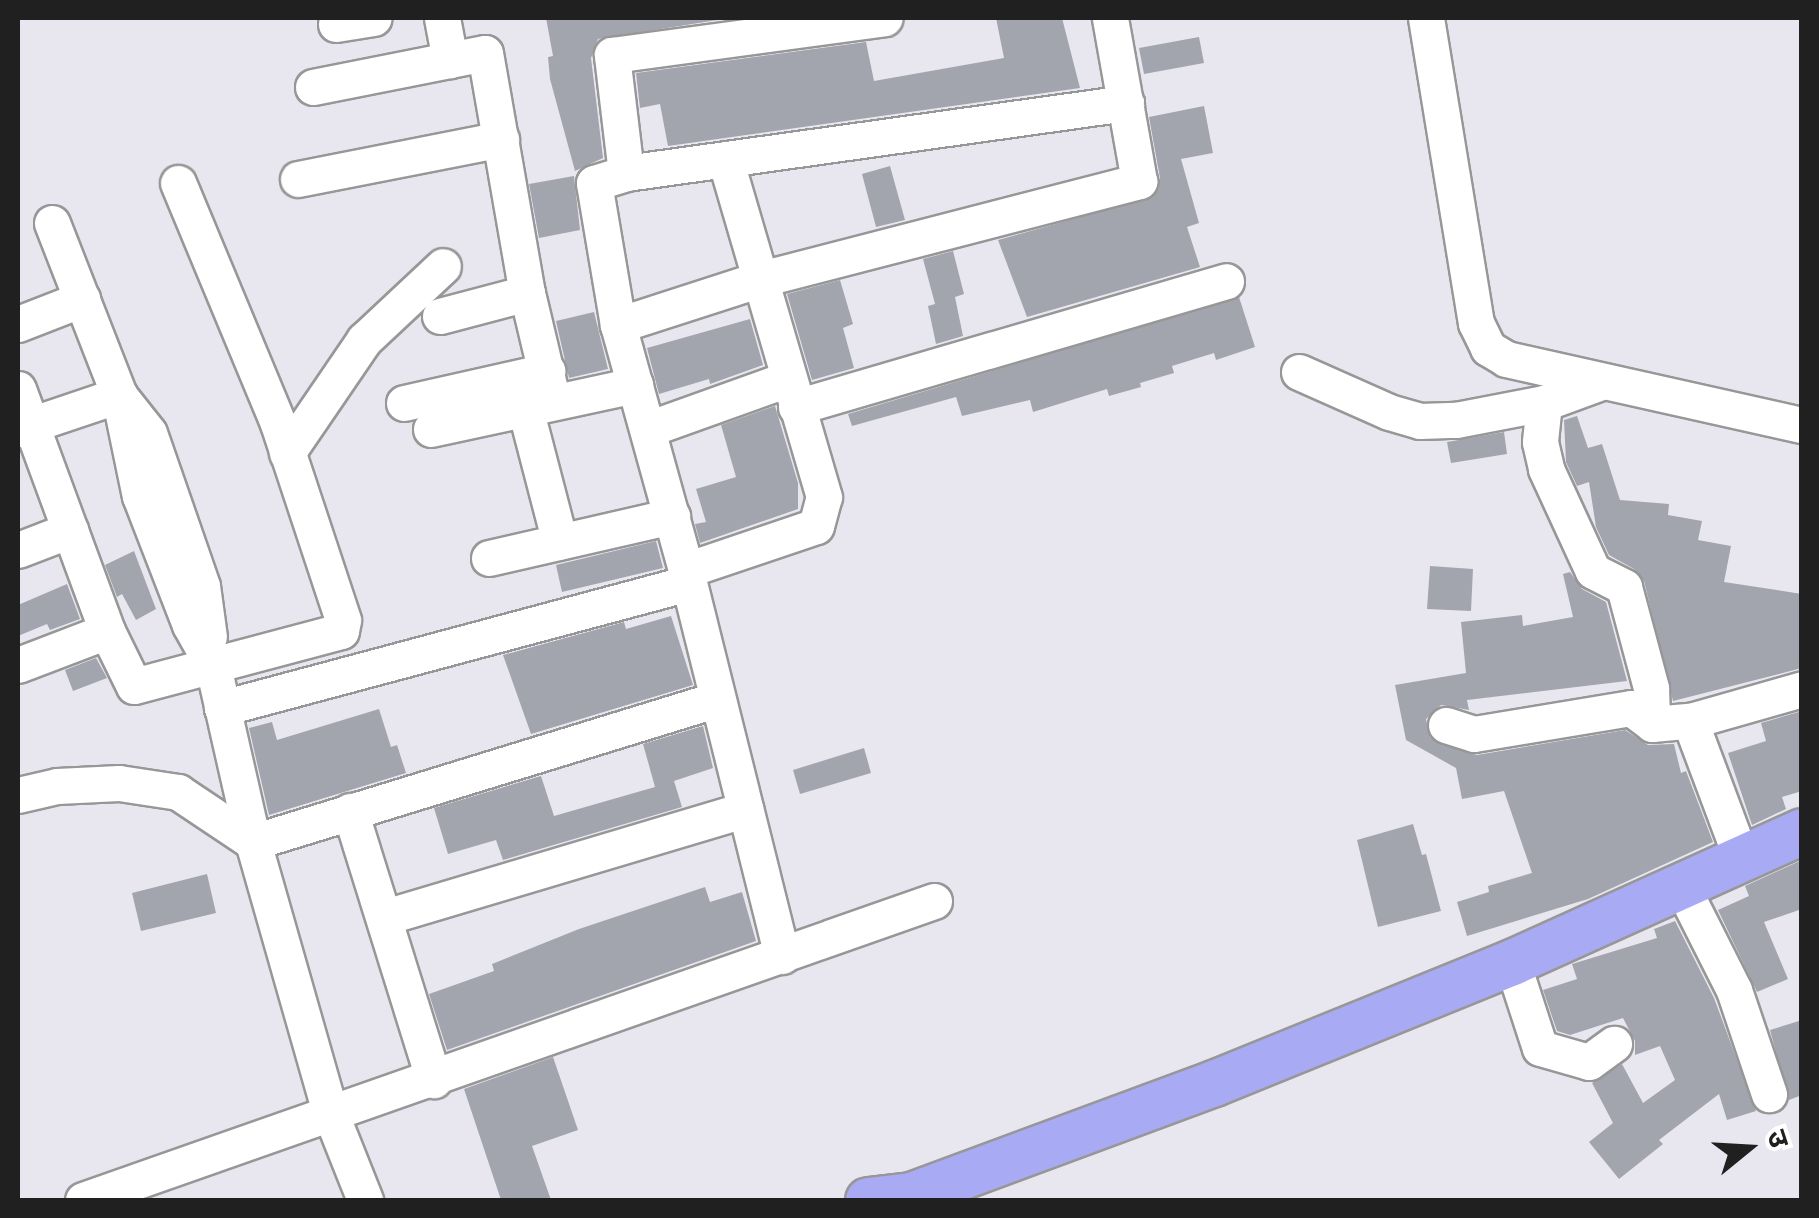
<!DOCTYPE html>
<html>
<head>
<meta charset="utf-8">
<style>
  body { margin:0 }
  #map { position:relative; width:1819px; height:1218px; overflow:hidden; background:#e8e7f0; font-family:Rubik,"Noto Sans Devanagari",sans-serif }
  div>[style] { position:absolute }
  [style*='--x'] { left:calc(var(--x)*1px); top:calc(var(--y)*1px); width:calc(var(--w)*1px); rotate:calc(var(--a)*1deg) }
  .building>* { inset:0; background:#a3a5ae }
  .roads { filter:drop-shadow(2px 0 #979797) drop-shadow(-2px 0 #979797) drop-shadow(0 2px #979797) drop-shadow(0 -2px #979797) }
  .minor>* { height:35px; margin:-17.5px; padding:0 17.5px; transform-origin:17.5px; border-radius:17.5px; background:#fff }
  .major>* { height:45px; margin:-22.5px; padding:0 22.5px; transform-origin:22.5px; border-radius:22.5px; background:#a9aaf4 }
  span { translate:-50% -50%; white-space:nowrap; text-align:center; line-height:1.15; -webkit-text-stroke:8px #fff; paint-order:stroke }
  .frame { position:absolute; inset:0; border:20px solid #202020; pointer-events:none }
  .north { position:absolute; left:1699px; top:1098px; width:100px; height:100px; -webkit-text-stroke:8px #fff; paint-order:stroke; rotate:72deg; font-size:28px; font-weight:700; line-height:40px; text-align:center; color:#202020 }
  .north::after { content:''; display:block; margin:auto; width:35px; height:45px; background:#202020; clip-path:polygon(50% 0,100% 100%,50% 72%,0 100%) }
</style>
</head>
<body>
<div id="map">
  <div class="building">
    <i style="clip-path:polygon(546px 18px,730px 18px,598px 39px,591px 58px,603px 158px,575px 171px,550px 79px,548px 57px,553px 56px)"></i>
    <i style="clip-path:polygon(996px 18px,1062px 18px,1080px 88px,668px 146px,660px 104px,640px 108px,636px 73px,866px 42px,874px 81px,1004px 58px)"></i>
    <i style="clip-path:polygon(1199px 37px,1204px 63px,1144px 74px,1139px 48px)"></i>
    <i style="clip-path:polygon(1204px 106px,1213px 153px,1181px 159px,1199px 223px,1187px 227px,1200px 267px,1027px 317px,998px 240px,1153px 197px,1160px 178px,1149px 117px)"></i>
    <i style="clip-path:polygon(890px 166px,905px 220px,876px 227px,862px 174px)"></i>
    <i style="clip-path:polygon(574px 176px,580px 230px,539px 238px,529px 184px)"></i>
    <i style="clip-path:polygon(953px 251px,964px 294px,955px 297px,963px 336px,936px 344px,928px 306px,935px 304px,923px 259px)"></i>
    <i style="clip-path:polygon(840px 280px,853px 324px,843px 328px,854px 368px,812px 380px,787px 294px)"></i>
    <i style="clip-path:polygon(1239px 297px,1255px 347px,1216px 360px,1214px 353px,1172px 366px,1174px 373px,1140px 383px,1141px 387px,1109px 396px,1107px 389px,1033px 412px,1030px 400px,962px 416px,956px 397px,852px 426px,848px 414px)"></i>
    <i style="clip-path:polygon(594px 312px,608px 369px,569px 378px,556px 321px)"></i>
    <i style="clip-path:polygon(750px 319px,763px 365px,710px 384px,709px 379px,659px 394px,647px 348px)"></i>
    <i style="clip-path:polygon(775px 406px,798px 483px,798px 509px,700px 543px,695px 524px,706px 522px,696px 489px,736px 477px,721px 425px)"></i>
    <i style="clip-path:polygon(1577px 416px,1588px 448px,1602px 444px,1620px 500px,1669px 504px,1668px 515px,1702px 521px,1698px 540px,1731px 546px,1724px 582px,1802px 594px,1802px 668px,1673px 701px,1644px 581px,1634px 569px,1609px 555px,1596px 527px,1589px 482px,1577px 486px,1566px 462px,1564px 420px)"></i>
    <i style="clip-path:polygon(1504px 432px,1507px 454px,1451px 463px,1447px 442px)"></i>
    <i style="clip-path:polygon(656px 541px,663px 568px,562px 592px,556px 565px)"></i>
    <i style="clip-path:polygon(134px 551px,156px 609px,136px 620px,122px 594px,117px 597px,105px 565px)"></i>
    <i style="clip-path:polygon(1430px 566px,1473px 569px,1471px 611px,1427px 609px)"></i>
    <i style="clip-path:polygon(1570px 572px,1582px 589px,1606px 602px,1627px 681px,1467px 700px,1469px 710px,1441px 705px,1426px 719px,1430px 738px,1477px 755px,1625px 730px,1648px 745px,1674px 744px,1681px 773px,1686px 771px,1713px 842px,1588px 899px,1467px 936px,1457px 902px,1489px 892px,1488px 886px,1532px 873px,1504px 791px,1462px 799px,1456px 768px,1406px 740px,1395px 685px,1466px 673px,1461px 622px,1522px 615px,1523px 626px,1573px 617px,1563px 574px)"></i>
    <i style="clip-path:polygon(67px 584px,80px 619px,50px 630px,47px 624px,18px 636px,18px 605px)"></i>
    <i style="clip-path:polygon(671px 616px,693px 685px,531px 734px,503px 655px,624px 622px,626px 629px)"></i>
    <i style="clip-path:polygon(96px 658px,107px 678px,73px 691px,65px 670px)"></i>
    <i style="clip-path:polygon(379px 709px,391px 747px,397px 745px,406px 773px,269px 815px,249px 728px,272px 722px,277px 740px)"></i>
    <i style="clip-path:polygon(1802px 711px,1802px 791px,1782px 797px,1786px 809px,1752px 825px,1728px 753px,1766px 741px,1761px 723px)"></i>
    <i style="clip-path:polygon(703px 726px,713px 768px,674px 781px,682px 807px,503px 860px,496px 840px,448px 854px,434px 808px,541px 776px,554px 816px,655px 787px,643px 744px)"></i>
    <i style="clip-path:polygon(864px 748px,871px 773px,800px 794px,793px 770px)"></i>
    <i style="clip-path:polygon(1413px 824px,1422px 855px,1426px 854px,1441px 911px,1378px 927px,1357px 840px)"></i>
    <i style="clip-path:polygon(1802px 860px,1802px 909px,1764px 922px,1788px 979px,1757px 992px,1718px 910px,1749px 896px,1745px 886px)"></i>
    <i style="clip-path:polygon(207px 874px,216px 913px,141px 931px,132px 893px)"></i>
    <i style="clip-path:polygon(705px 887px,710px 902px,742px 892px,756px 941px,447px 1050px,429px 994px,494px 971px,492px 964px,579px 929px)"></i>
    <i style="clip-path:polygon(1675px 921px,1714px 998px,1756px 1111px,1727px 1120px,1719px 1094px,1659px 1140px,1663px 1144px,1619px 1179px,1589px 1142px,1613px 1123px,1592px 1083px,1622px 1064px,1643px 1103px,1675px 1080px,1660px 1046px,1635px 1055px,1635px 1041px,1623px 1018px,1570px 1035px,1557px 1031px,1543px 990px,1577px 979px,1572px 964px,1657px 938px,1654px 929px)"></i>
    <i style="clip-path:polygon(1802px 1020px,1802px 1095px,1789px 1100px,1770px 1030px)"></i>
    <i style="clip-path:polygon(553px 1057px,578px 1130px,532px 1146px,551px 1200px,501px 1200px,464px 1089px)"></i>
  </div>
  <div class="roads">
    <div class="minor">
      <i style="--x:442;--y:18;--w:43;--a:79.2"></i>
      <i style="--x:1426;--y:18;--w:309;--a:80.7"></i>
      <i style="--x:1476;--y:323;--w:28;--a:64"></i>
      <i style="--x:1488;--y:348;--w:21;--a:31"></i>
      <i style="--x:1506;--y:359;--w:303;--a:12.6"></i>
      <i style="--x:336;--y:24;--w:38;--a:-9"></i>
      <i style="--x:313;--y:87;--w:175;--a:-11.2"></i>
      <i style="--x:485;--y:53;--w:244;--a:80.1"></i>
      <i style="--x:527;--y:293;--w:112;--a:76.6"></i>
      <i style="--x:626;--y:173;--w:119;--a:-96.8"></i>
      <i style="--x:612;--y:55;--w:275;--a:-7.7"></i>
      <i style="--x:298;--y:179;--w:207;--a:-11.1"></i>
      <i style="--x:52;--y:223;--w:185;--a:68.7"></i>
      <i style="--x:119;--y:395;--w:103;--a:78.3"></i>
      <i style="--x:140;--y:496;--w:138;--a:68.8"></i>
      <i style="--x:190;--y:625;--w:47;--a:60.7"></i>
      <i style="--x:213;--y:666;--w:180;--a:77.2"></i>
      <i style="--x:253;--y:842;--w:281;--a:74.1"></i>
      <i style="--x:330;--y:1112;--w:95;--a:68.3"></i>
      <i style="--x:440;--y:316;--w:90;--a:-14.8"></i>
      <i style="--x:18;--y:324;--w:69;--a:-21.3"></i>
      <i style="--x:618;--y:325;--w:146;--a:-17.9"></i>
      <i style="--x:757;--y:280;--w:395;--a:-14.5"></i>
      <i style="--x:1139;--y:181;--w:166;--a:-100.1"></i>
      <i style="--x:1299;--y:372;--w:98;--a:24"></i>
      <i style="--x:1389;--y:412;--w:32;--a:16"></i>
      <i style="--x:1420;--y:421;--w:36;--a:-2"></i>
      <i style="--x:1456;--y:420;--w:90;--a:-10.9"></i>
      <i style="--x:1601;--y:382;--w:61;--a:159.8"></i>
      <i style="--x:1544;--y:403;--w:39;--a:96"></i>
      <i style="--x:1540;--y:442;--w:28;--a:77"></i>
      <i style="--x:1546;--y:469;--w:112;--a:65.3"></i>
      <i style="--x:1593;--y:571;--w:35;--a:27"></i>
      <i style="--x:1624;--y:587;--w:105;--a:75"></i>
      <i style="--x:1651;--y:688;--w:36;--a:88"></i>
      <i style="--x:1652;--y:724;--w:38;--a:-5"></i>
      <i style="--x:1690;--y:721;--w:116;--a:-15.9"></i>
      <i style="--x:18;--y:389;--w:258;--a:69.8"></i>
      <i style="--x:404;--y:403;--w:147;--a:-12.6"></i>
      <i style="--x:796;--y:407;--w:448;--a:-16.3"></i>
      <i style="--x:525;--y:408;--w:138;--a:75.4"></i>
      <i style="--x:18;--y:429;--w:107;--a:-18.6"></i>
      <i style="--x:119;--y:395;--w:48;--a:51.7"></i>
      <i style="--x:149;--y:433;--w:162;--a:70.9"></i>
      <i style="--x:202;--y:586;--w:51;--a:82.2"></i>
      <i style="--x:431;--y:429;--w:209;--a:-12.2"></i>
      <i style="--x:648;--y:429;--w:149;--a:-19.7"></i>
      <i style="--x:287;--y:453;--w:137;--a:-55.7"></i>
      <i style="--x:364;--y:340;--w:108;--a:-43.1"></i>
      <i style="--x:18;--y:550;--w:56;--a:-21"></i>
      <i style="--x:489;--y:558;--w:188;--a:-12.9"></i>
      <i style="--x:686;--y:570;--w:137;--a:-18.7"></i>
      <i style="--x:816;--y:526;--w:30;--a:-75"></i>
      <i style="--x:824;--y:497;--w:352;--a:-106.3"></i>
      <i style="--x:18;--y:665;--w:95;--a:-20.9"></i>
      <i style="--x:107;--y:631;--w:61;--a:63.9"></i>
      <i style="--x:134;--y:686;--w:214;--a:-14.9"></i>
      <i style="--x:341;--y:631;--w:11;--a:-80"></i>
      <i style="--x:343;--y:620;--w:207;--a:-108.3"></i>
      <i style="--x:278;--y:423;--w:260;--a:-112.6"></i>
      <i style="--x:222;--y:708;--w:482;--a:-15"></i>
      <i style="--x:1690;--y:721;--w:148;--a:69.5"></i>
      <i style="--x:1446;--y:725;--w:29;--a:18"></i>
      <i style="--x:1474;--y:734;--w:159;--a:-9.4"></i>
      <i style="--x:1631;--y:708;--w:26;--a:37"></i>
      <i style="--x:18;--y:795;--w:40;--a:-13"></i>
      <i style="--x:57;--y:786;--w:62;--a:-2.8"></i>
      <i style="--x:119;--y:783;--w:60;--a:8.7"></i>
      <i style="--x:178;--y:792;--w:90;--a:33.7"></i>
      <i style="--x:253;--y:842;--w:486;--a:-17.1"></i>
      <i style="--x:350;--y:811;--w:282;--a:72.7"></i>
      <i style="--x:1683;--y:889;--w:113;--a:63.2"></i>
      <i style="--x:1734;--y:990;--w:110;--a:71.4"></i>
      <i style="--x:385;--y:917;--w:376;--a:-16.6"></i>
      <i style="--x:782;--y:956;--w:398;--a:-104"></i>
      <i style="--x:686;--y:570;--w:254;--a:-105.5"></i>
      <i style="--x:618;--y:325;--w:144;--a:-99.6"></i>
      <i style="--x:594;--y:183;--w:34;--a:-17"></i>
      <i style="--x:626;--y:173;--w:505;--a:-7.97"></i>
      <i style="--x:1512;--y:962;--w:90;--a:72"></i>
      <i style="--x:1540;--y:1048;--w:51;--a:15.9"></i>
      <i style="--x:1589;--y:1062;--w:31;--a:-36"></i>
      <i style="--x:83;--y:1200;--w:902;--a:-19.36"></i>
    </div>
    <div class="major">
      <i style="--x:868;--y:1200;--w:43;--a:-6.6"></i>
      <i style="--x:911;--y:1195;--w:323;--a:-20.3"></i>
      <i style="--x:1214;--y:1083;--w:322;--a:-22.1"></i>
      <i style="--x:1512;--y:962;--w:318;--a:-24.3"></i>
    </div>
  </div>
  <div class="frame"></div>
  <div class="north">उ</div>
</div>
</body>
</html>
